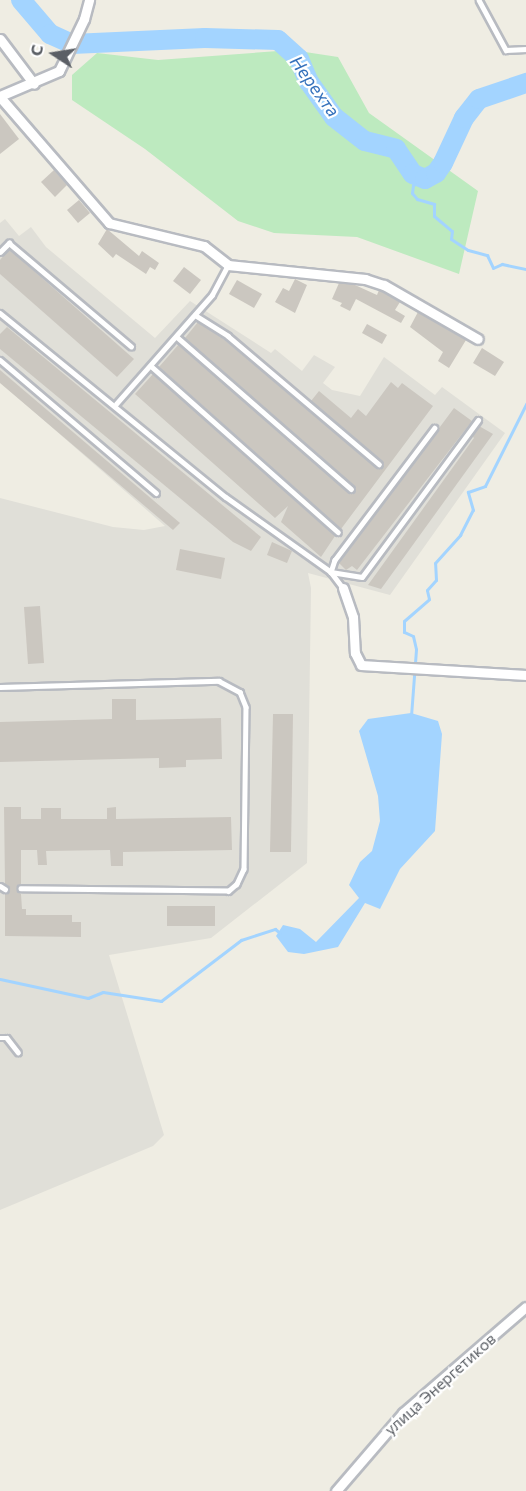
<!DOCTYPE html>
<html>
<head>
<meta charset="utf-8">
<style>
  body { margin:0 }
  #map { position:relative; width:526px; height:1491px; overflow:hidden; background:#efede3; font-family:Commissioner,sans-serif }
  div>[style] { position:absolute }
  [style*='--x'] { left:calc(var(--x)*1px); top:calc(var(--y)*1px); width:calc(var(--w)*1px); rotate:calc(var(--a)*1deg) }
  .industrial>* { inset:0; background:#e0dfd8 }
  .green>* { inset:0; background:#bdeabf }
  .water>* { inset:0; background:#a3d4ff }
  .stream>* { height:3px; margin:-1.5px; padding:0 1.5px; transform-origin:1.5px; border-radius:1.5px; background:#a3d4ff }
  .river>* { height:20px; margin:-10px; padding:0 10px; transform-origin:10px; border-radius:10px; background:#a3d4ff }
  .building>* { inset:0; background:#cbc7c0 }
  .roads { filter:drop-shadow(2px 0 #b8bbc1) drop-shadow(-2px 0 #b8bbc1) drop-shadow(0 2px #b8bbc1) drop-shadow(0 -2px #b8bbc1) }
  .lane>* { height:4.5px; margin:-2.25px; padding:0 2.25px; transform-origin:2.25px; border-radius:2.25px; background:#fff }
  .street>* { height:9px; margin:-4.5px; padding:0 4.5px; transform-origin:4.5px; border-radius:4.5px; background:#fff }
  span { translate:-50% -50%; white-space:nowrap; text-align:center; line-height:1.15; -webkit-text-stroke:4.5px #fff; paint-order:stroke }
  .street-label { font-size:16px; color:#5b5f65 }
  .water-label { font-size:18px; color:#3672bc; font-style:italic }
  .north { position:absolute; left:24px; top:24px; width:60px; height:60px; -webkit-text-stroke:4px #fff; paint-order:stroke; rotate:282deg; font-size:16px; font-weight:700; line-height:24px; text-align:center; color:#5b5f65 }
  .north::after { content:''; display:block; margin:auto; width:21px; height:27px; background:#5b5f65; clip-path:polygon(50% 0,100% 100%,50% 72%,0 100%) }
</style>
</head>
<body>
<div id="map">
  <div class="industrial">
    <i style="clip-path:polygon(5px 219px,19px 236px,31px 227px,46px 247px,155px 338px,190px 301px,271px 353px,275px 349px,302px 371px,314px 355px,335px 367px,323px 383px,332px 390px,360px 396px,384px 357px,435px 395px,442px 387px,505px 433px,390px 595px,308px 573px,311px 588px,307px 863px,211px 938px,109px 955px,164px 1135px,153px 1146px,0 1210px,0 498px,113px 527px,144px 530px,165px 526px,0 382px,0 223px)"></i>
  </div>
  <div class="green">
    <i style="clip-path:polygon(292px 50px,338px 57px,369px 113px,478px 191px,459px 274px,357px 237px,274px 233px,238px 221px,145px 149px,72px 100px,72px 75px,97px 53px,158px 60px)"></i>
  </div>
  <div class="water">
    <i style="clip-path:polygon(411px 713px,438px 721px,442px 734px,435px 831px,400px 869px,380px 909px,365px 903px,338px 947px,304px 954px,288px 952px,276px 936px,283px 925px,300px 929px,316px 942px,359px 898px,349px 885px,360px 862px,372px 851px,380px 821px,378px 796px,359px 731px,368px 719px)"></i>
  </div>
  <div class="stream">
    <i style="--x:425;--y:179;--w:13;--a:153"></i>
    <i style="--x:413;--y:185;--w:8;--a:97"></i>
    <i style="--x:412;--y:193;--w:8;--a:50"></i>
    <i style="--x:417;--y:199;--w:18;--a:16"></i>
    <i style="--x:434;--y:204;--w:12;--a:90"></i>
    <i style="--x:434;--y:216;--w:23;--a:40"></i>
    <i style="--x:452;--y:231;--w:8;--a:97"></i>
    <i style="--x:451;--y:239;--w:20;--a:33"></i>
    <i style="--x:468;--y:250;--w:20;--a:15"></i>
    <i style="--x:487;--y:255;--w:14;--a:65"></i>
    <i style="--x:493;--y:268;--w:10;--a:-24"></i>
    <i style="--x:502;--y:264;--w:25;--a:12"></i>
    <i style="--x:411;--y:716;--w:67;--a:-85.7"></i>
    <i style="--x:416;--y:649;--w:13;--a:-103"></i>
    <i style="--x:413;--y:636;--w:10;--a:-156"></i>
    <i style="--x:404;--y:632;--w:11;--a:-90"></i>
    <i style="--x:404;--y:621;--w:33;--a:-41"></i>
    <i style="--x:429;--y:599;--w:9;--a:-103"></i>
    <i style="--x:427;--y:590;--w:13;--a:-48"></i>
    <i style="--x:436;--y:580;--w:17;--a:-93"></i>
    <i style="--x:435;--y:563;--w:38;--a:-48"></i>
    <i style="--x:460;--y:535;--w:28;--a:-63"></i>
    <i style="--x:473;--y:510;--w:19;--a:-106"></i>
    <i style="--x:468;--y:492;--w:18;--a:-19"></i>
    <i style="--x:485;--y:486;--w:92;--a:-63.4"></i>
    <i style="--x:0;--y:979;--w:90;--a:12.2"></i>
    <i style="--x:88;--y:998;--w:16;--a:-22"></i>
    <i style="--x:103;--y:992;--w:59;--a:8.8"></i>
    <i style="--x:161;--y:1001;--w:101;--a:-37.3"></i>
    <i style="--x:241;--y:940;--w:36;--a:-18"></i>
    <i style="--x:275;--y:929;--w:6;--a:39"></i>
  </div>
  <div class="river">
    <i style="--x:21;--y:0;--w:45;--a:49.5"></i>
    <i style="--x:50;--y:34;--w:24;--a:24"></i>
    <i style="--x:72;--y:44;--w:133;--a:-2.6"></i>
    <i style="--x:205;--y:38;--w:73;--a:1.6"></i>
    <i style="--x:278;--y:40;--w:28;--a:42"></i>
    <i style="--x:299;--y:59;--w:25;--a:67"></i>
    <i style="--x:309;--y:82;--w:43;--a:54.5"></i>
    <i style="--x:334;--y:117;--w:39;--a:38"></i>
    <i style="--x:365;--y:141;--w:32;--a:14"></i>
    <i style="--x:396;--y:149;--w:30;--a:56"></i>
    <i style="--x:413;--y:174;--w:13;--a:23"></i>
    <i style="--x:425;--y:179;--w:13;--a:-29"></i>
    <i style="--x:436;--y:173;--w:12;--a:-55"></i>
    <i style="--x:443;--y:163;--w:50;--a:-65"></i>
    <i style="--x:464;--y:118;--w:24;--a:-52"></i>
    <i style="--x:479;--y:99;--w:50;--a:-18.8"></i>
  </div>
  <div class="building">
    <i style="clip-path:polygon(0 114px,19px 139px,0 154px)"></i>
    <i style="clip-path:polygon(54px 170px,67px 185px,55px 197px,41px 182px)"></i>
    <i style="clip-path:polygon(79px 200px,90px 213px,78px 223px,67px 210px)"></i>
    <i style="clip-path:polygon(107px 229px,139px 256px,142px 251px,159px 263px,155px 270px,150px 267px,146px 274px,116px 254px,113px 258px,98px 244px)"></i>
    <i style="clip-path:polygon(9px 249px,134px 359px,117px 377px,0 274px,0 260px)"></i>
    <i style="clip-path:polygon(184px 267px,201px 280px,190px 294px,173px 281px)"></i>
    <i style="clip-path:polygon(295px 279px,307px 285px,295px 313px,275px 302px,283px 288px,289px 291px)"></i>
    <i style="clip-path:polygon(237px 280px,262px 294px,254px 308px,229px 294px)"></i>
    <i style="clip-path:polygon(339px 283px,355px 285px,377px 295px,379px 290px,400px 302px,395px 310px,405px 316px,401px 323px,356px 299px,350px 311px,340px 306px,342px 303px,332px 299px)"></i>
    <i style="clip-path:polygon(418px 312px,466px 340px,449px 368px,438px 361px,443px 352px,410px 327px)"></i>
    <i style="clip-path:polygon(198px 322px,221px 337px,378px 468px,383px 466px,382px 461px,311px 401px,319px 391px,351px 418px,358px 409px,366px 416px,391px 382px,398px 388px,402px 383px,433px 406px,341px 529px,159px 367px,179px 344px,348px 492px,355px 491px,354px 486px,185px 338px)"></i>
    <i style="clip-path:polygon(367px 324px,387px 335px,382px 344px,362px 333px)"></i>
    <i style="clip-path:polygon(7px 327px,261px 537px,251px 551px,233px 542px,0 349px,0 334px)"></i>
    <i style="clip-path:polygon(482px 348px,504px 362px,495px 376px,473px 363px)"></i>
    <i style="clip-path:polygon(0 370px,180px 523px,173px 530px,0 383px)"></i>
    <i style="clip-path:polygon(153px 374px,335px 536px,321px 557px,281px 522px,288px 506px,275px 518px,135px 394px)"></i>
    <i style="clip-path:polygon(454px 408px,472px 421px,357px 570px,352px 566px,346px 570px,339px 563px)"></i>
    <i style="clip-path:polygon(479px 426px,493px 434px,381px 589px,368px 585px,474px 438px,472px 436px)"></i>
    <i style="clip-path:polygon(272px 542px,292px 551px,287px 563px,267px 555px)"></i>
    <i style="clip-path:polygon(180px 549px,225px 558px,221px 579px,176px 570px)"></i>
    <i style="clip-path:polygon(40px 606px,44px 663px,28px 664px,24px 607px)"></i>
    <i style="clip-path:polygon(112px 699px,136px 699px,136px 720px,221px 718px,222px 759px,186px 760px,186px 767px,159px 768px,159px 758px,0 762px,0 722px,112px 719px)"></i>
    <i style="clip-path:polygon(273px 714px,293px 714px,291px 852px,270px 852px)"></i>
    <i style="clip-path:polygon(4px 807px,21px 807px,21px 819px,41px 819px,41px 808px,61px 808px,61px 819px,107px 819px,107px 808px,116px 807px,116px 819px,231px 817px,232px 850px,123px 852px,123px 866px,111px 866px,110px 850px,46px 851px,47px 865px,38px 865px,37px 850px,21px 850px,21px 885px,17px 890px,21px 894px,22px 909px,26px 909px,26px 915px,72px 915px,72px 922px,81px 922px,81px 937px,5px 936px,5px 893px,9px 888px,5px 884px)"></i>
    <i style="clip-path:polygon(167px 906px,215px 906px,215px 926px,167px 926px)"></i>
  </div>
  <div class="roads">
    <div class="lane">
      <i style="--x:479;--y:0;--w:57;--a:61.6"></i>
      <i style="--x:506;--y:50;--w:20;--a:-3"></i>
      <i style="--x:0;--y:252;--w:13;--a:-45"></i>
      <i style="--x:9;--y:243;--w:160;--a:40.2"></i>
      <i style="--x:0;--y:313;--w:291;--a:39.2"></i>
      <i style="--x:226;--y:497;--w:129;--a:35.5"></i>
      <i style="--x:331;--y:572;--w:20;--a:53"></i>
      <i style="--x:195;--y:315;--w:39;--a:32"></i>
      <i style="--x:228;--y:336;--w:198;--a:40.3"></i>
      <i style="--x:177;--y:337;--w:231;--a:41.1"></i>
      <i style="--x:0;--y:360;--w:205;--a:40.4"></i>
      <i style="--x:151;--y:366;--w:250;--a:41.6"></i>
      <i style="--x:116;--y:404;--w:145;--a:-48.6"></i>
      <i style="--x:212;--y:295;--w:34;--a:-62"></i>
      <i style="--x:435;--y:428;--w:166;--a:127.1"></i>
      <i style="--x:335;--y:560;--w:13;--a:108"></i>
      <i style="--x:331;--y:572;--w:31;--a:9"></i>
      <i style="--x:362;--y:577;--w:195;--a:-53.5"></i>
      <i style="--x:0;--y:687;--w:219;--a:-1.6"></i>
      <i style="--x:219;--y:681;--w:24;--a:28"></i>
      <i style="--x:240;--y:692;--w:16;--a:68"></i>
      <i style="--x:246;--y:707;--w:162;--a:90.7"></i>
      <i style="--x:244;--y:869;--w:17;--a:115"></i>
      <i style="--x:237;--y:884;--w:11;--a:139"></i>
      <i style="--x:229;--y:891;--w:208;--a:-179.4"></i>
      <i style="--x:0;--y:886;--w:6;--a:31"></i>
      <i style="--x:0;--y:1038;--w:7;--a:0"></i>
      <i style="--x:7;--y:1038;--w:18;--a:52"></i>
    </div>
    <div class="street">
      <i style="--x:0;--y:39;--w:56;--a:52.9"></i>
      <i style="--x:0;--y:96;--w:64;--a:-23"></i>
      <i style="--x:59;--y:71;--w:58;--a:-64.3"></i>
      <i style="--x:84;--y:19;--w:20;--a:-75"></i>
      <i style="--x:0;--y:97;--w:167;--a:49.1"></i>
      <i style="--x:109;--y:223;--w:98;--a:13.6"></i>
      <i style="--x:204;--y:246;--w:31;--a:38"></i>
      <i style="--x:228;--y:265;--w:138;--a:5.8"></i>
      <i style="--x:365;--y:279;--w:20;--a:18"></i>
      <i style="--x:384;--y:285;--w:108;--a:29.9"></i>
      <i style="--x:343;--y:588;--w:31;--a:71"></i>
      <i style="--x:353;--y:617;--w:36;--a:87"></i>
      <i style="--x:355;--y:653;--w:13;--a:63"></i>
      <i style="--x:361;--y:665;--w:165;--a:3.5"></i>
      <i style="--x:336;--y:1491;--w:103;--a:-49.3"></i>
      <i style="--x:403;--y:1413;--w:162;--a:-40.8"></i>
    </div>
  </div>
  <div class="street-label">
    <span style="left:440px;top:1384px;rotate:-42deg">улица Энергетиков</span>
  </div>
  <div class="water-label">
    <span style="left:315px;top:86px;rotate:54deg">Нерехта</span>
  </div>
  <div class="north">С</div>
</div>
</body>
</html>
